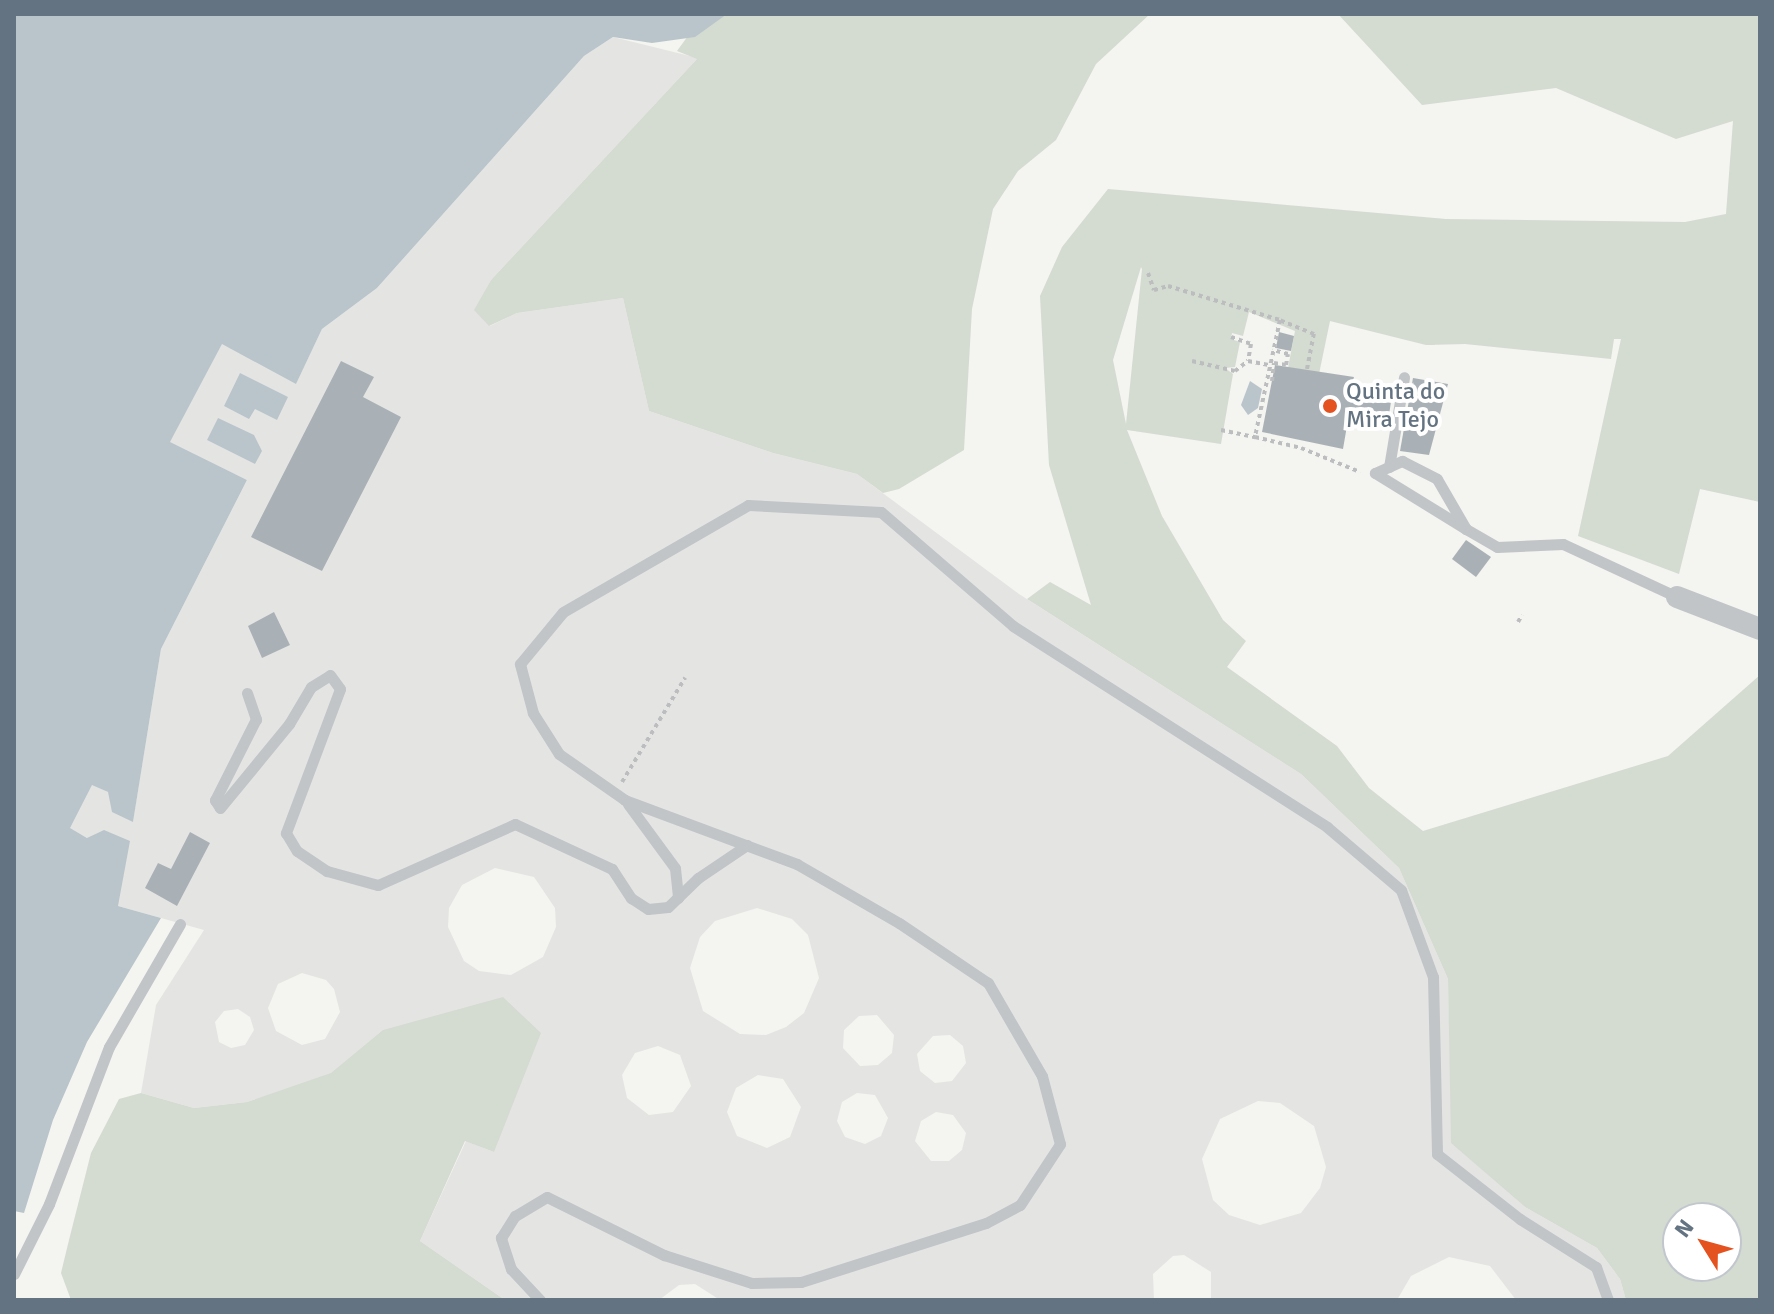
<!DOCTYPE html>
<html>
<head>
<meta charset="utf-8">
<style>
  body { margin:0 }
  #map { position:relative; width:1774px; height:1314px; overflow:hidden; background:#f4f4f0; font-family:Signika,sans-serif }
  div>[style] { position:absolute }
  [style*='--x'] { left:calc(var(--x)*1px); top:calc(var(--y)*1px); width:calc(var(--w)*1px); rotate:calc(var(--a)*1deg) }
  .built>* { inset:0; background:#e4e5e3 }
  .green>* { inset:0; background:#d4dbd1 }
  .water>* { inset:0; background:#bac5cb }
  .building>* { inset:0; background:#aab1b6 }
  .path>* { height:4px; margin-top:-2px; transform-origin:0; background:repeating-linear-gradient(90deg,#bbbdbf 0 4px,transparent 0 8px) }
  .lane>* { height:11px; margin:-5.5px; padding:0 5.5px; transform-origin:5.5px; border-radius:5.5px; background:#c1c5c8 }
  .street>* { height:22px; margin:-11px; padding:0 11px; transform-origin:11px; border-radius:11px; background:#c1c5c8 }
  .dots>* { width:22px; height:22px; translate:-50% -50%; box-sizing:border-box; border:4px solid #fff; border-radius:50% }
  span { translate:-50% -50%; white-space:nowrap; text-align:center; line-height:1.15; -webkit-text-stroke:8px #fff; paint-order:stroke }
  .poi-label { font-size:24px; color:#637381 }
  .left { translate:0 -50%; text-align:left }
  .frame { position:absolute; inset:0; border:16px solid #637381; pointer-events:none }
  .north { position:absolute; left:1662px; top:1202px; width:80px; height:80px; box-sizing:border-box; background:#fff; border:2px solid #c1c7cd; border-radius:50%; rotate:307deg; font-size:22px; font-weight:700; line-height:32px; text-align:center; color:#637381 }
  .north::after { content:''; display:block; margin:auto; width:28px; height:36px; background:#e45220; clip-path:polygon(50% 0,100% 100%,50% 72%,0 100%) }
</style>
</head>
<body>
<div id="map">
  <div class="built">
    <i style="clip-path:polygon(evenodd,613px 37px,698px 58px,491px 280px,475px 310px,490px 326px,517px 313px,623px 298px,649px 411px,773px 453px,857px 474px,1019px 594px,1301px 774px,1399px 868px,1448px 979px,1452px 1143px,1525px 1207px,1597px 1248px,1620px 1279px,1626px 1300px,1516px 1300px,1490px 1266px,1449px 1257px,1411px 1276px,1397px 1300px,1211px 1300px,1211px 1272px,1184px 1255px,1173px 1256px,1153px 1274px,1154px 1300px,720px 1300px,695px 1284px,679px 1285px,659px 1300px,505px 1300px,420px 1241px,466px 1141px,494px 1152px,384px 1030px,331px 1074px,247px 1102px,194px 1108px,141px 1093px,156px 1005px,204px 930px,118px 906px,87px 838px,69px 828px,92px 784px,108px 792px,133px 821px,161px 649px,247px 480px,169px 443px,222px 343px,296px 383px,322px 329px,377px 288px,584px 56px,613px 37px,495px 868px,534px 877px,555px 908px,556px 927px,543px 957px,511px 975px,479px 971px,464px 961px,448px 927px,449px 908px,462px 885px,495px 868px,613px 37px,757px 908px,792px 919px,808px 935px,819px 978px,804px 1013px,786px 1027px,766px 1035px,740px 1034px,703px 1011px,690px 968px,700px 937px,715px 921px,757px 908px,613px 37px,302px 973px,326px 980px,334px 989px,340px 1012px,325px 1039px,302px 1045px,276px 1031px,268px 1008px,278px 984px,302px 973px,613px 37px,238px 1009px,250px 1017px,254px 1030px,245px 1045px,231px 1048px,219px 1042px,215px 1022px,224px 1011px,238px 1009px,613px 37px,877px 1015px,894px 1035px,892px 1053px,878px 1065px,860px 1066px,843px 1048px,844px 1030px,859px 1016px,877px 1015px,613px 37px,950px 1035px,963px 1046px,966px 1063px,952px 1081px,935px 1083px,920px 1071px,917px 1054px,933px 1036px,950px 1035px,613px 37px,658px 1046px,680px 1055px,691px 1086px,673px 1112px,649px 1115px,627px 1098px,622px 1075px,635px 1053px,658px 1046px,613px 37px,758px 1075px,783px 1079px,801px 1107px,790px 1137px,767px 1148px,737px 1136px,727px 1112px,736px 1088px,758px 1075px,613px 37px,857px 1093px,875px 1095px,888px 1118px,881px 1136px,865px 1144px,845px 1137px,837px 1121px,842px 1102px,857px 1093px,613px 37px,1258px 1101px,1280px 1103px,1314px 1126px,1326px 1167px,1320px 1188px,1301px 1213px,1260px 1225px,1229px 1215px,1213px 1200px,1202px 1159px,1220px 1119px,1258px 1101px,613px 37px,936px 1112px,953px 1115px,966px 1133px,962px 1150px,949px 1161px,931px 1161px,915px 1141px,921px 1121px,936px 1112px)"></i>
  </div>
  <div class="green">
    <i style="clip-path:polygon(704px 14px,1150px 14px,1096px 64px,1056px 140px,1018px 171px,993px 209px,972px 309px,964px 450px,899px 489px,883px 493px,857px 474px,773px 453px,649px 411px,623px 298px,517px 313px,489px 326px,474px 310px,491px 280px,697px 59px,677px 51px)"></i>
    <i style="clip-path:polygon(evenodd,1338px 14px,1760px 14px,1760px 502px,1700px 489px,1679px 574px,1578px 536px,1621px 339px,1614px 339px,1611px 359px,1465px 344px,1426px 345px,1330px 321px,1319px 374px,1288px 368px,1295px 331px,1249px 312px,1243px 336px,1232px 333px,1231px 339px,1240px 342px,1235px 367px,1225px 368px,1233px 374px,1221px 444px,1127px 430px,1162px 516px,1223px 620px,1246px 641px,1227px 667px,1337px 746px,1369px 788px,1423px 831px,1668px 756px,1760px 675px,1760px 1300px,1626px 1300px,1620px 1279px,1597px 1248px,1525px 1207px,1451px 1143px,1448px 979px,1399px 868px,1301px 774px,1027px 599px,1050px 582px,1091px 605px,1049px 465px,1040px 296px,1062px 247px,1108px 189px,1446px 219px,1685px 222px,1726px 214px,1733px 121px,1676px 139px,1556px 88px,1422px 105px,1338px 14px,1141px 267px,1142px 269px,1126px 424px,1113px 360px,1141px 267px,1338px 14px,1678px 1218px,1726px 1218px,1726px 1266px,1678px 1266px,1678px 1218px)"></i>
    <i style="clip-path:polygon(503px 997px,541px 1033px,494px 1152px,465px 1141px,420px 1241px,505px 1300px,71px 1300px,61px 1273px,69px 1240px,91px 1153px,119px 1099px,141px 1093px,194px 1108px,247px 1102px,331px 1073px,383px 1030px)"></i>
  </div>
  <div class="water">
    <i style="clip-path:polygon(14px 14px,727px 14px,695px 37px,652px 43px,613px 37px,584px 56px,377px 288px,322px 329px,296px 384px,222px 344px,170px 442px,247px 480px,161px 649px,133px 822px,112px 812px,108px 792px,92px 785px,70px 828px,87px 838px,104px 830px,130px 841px,118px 906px,161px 918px,87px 1042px,53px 1120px,24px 1213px,14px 1211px)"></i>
    <i style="clip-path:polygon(240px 373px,288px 397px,277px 420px,255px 409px,249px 419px,224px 406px)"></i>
    <i style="clip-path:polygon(1250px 381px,1262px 389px,1258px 408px,1248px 415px,1241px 405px)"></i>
    <i style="clip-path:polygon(218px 418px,254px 435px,262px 451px,255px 464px,207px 440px)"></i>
  </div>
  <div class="building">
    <i style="clip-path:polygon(1279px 332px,1294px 336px,1291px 351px,1276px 348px)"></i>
    <i style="clip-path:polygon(341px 361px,374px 377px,363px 397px,401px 417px,322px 571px,251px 537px)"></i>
    <i style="clip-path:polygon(1275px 365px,1354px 377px,1351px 387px,1392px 395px,1389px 415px,1349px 414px,1343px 449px,1262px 432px)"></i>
    <i style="clip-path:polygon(1413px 378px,1448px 384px,1429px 455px,1400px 451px)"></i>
    <i style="clip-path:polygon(1466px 540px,1491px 557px,1476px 577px,1452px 559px)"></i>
    <i style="clip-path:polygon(274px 612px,290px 645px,262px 658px,248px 626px)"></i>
    <i style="clip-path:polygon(190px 832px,210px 843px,177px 906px,145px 888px,158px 863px,171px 869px)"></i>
  </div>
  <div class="path">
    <i style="--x:1148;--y:273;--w:18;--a:71"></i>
    <i style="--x:1154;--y:290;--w:15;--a:-16"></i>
    <i style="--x:1168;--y:286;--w:117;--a:16.9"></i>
    <i style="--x:1231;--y:337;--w:21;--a:19"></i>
    <i style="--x:1251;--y:344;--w:17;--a:100"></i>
    <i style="--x:1192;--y:361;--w:44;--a:13.1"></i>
    <i style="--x:1235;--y:371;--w:16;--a:-38"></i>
    <i style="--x:1248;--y:361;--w:21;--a:11"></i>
    <i style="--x:1307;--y:369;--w:36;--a:-79"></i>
    <i style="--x:1314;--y:334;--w:37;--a:-158"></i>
    <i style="--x:1280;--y:320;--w:120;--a:102.1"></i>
    <i style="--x:1255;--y:437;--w:47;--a:13.4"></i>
    <i style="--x:1301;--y:448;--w:64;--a:22.1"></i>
    <i style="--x:1272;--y:381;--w:18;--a:-84"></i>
    <i style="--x:1274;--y:363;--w:12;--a:9"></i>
    <i style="--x:1286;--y:365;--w:11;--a:-80"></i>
    <i style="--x:1288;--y:354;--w:16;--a:-165"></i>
    <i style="--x:1221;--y:430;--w:35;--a:12"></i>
    <i style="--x:1518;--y:622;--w:8;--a:-60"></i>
    <i style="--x:622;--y:782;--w:122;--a:-58.8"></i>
  </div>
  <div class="lane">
    <i style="--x:1389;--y:467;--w:91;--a:-80.5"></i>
    <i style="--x:1466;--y:529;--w:107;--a:-148.4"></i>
    <i style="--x:1375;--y:473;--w:30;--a:-24"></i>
    <i style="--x:1402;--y:461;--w:39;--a:27"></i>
    <i style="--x:1437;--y:479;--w:58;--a:59.9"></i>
    <i style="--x:1466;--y:529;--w:36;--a:30"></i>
    <i style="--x:1497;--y:547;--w:66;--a:-2.6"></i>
    <i style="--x:1563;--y:544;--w:126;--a:24.9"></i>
    <i style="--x:247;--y:693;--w:28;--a:71"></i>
    <i style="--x:256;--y:719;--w:91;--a:116.8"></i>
    <i style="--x:215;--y:800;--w:9;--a:58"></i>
    <i style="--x:220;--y:808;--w:109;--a:-50.6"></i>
    <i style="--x:289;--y:724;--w:43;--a:-59.3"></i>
    <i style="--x:311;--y:687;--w:22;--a:-32"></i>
    <i style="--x:330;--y:675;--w:17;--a:54"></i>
    <i style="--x:340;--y:689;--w:154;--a:110.6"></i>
    <i style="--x:286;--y:833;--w:21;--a:59"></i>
    <i style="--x:297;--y:851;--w:36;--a:34"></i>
    <i style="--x:327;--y:871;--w:53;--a:15.4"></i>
    <i style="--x:378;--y:885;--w:150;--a:-24"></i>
    <i style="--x:515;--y:824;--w:107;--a:24.9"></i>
    <i style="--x:612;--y:869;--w:35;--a:57"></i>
    <i style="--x:631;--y:898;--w:20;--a:33"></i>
    <i style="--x:648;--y:909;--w:20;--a:-6"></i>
    <i style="--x:668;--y:907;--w:42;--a:-44"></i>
    <i style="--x:698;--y:878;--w:59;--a:-34"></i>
    <i style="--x:628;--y:804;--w:79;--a:53.7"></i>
    <i style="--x:675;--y:868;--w:30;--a:84"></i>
    <i style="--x:14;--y:1274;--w:78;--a:-63.4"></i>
    <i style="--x:49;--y:1204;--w:168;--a:-69.1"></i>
    <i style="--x:109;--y:1047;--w:142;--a:-60"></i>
    <i style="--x:540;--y:1300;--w:42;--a:-133.1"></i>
    <i style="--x:511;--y:1269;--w:33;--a:-108"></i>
    <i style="--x:501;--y:1238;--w:26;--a:-58"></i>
    <i style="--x:515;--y:1216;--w:37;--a:-31"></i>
    <i style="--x:547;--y:1197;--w:131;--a:26.4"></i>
    <i style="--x:664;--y:1255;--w:92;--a:17.7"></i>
    <i style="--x:752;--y:1283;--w:49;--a:-1.2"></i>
    <i style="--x:801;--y:1282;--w:194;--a:-17.7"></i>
    <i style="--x:986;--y:1223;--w:38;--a:-28"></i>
    <i style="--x:1020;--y:1205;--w:73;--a:-56.7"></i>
    <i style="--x:1060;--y:1144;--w:70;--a:-104.8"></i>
    <i style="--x:1042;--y:1076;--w:108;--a:-120.1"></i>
    <i style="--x:988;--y:983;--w:107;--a:-146"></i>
    <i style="--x:899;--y:923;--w:118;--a:-150"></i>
    <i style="--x:797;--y:864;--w:184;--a:-159.6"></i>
    <i style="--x:625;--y:800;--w:80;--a:-145.1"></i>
    <i style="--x:559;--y:754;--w:49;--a:-122.4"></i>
    <i style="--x:533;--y:713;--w:51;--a:-104.9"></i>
    <i style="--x:520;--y:664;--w:67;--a:-50.4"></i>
    <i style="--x:563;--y:612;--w:214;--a:-30"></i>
    <i style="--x:748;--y:505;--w:133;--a:3"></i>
    <i style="--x:881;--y:512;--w:174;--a:40.8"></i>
    <i style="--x:1013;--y:626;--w:373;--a:32.6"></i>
    <i style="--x:1327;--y:827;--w:97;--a:40.4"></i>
    <i style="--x:1401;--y:890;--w:93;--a:69.8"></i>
    <i style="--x:1433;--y:977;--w:177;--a:88.7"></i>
    <i style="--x:1437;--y:1154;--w:105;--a:38.1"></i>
    <i style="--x:1520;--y:1219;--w:90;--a:32.3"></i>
    <i style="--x:1596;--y:1267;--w:35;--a:70"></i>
  </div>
  <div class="street">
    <i style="--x:1677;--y:597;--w:89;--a:21.1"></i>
  </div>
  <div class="dots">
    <i style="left:1330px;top:406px;background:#e45220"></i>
  </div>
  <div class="poi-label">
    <span class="left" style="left:1346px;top:406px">Quinta do<br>Mira Tejo</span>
  </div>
  <div class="frame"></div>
  <div class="north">N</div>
</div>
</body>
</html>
